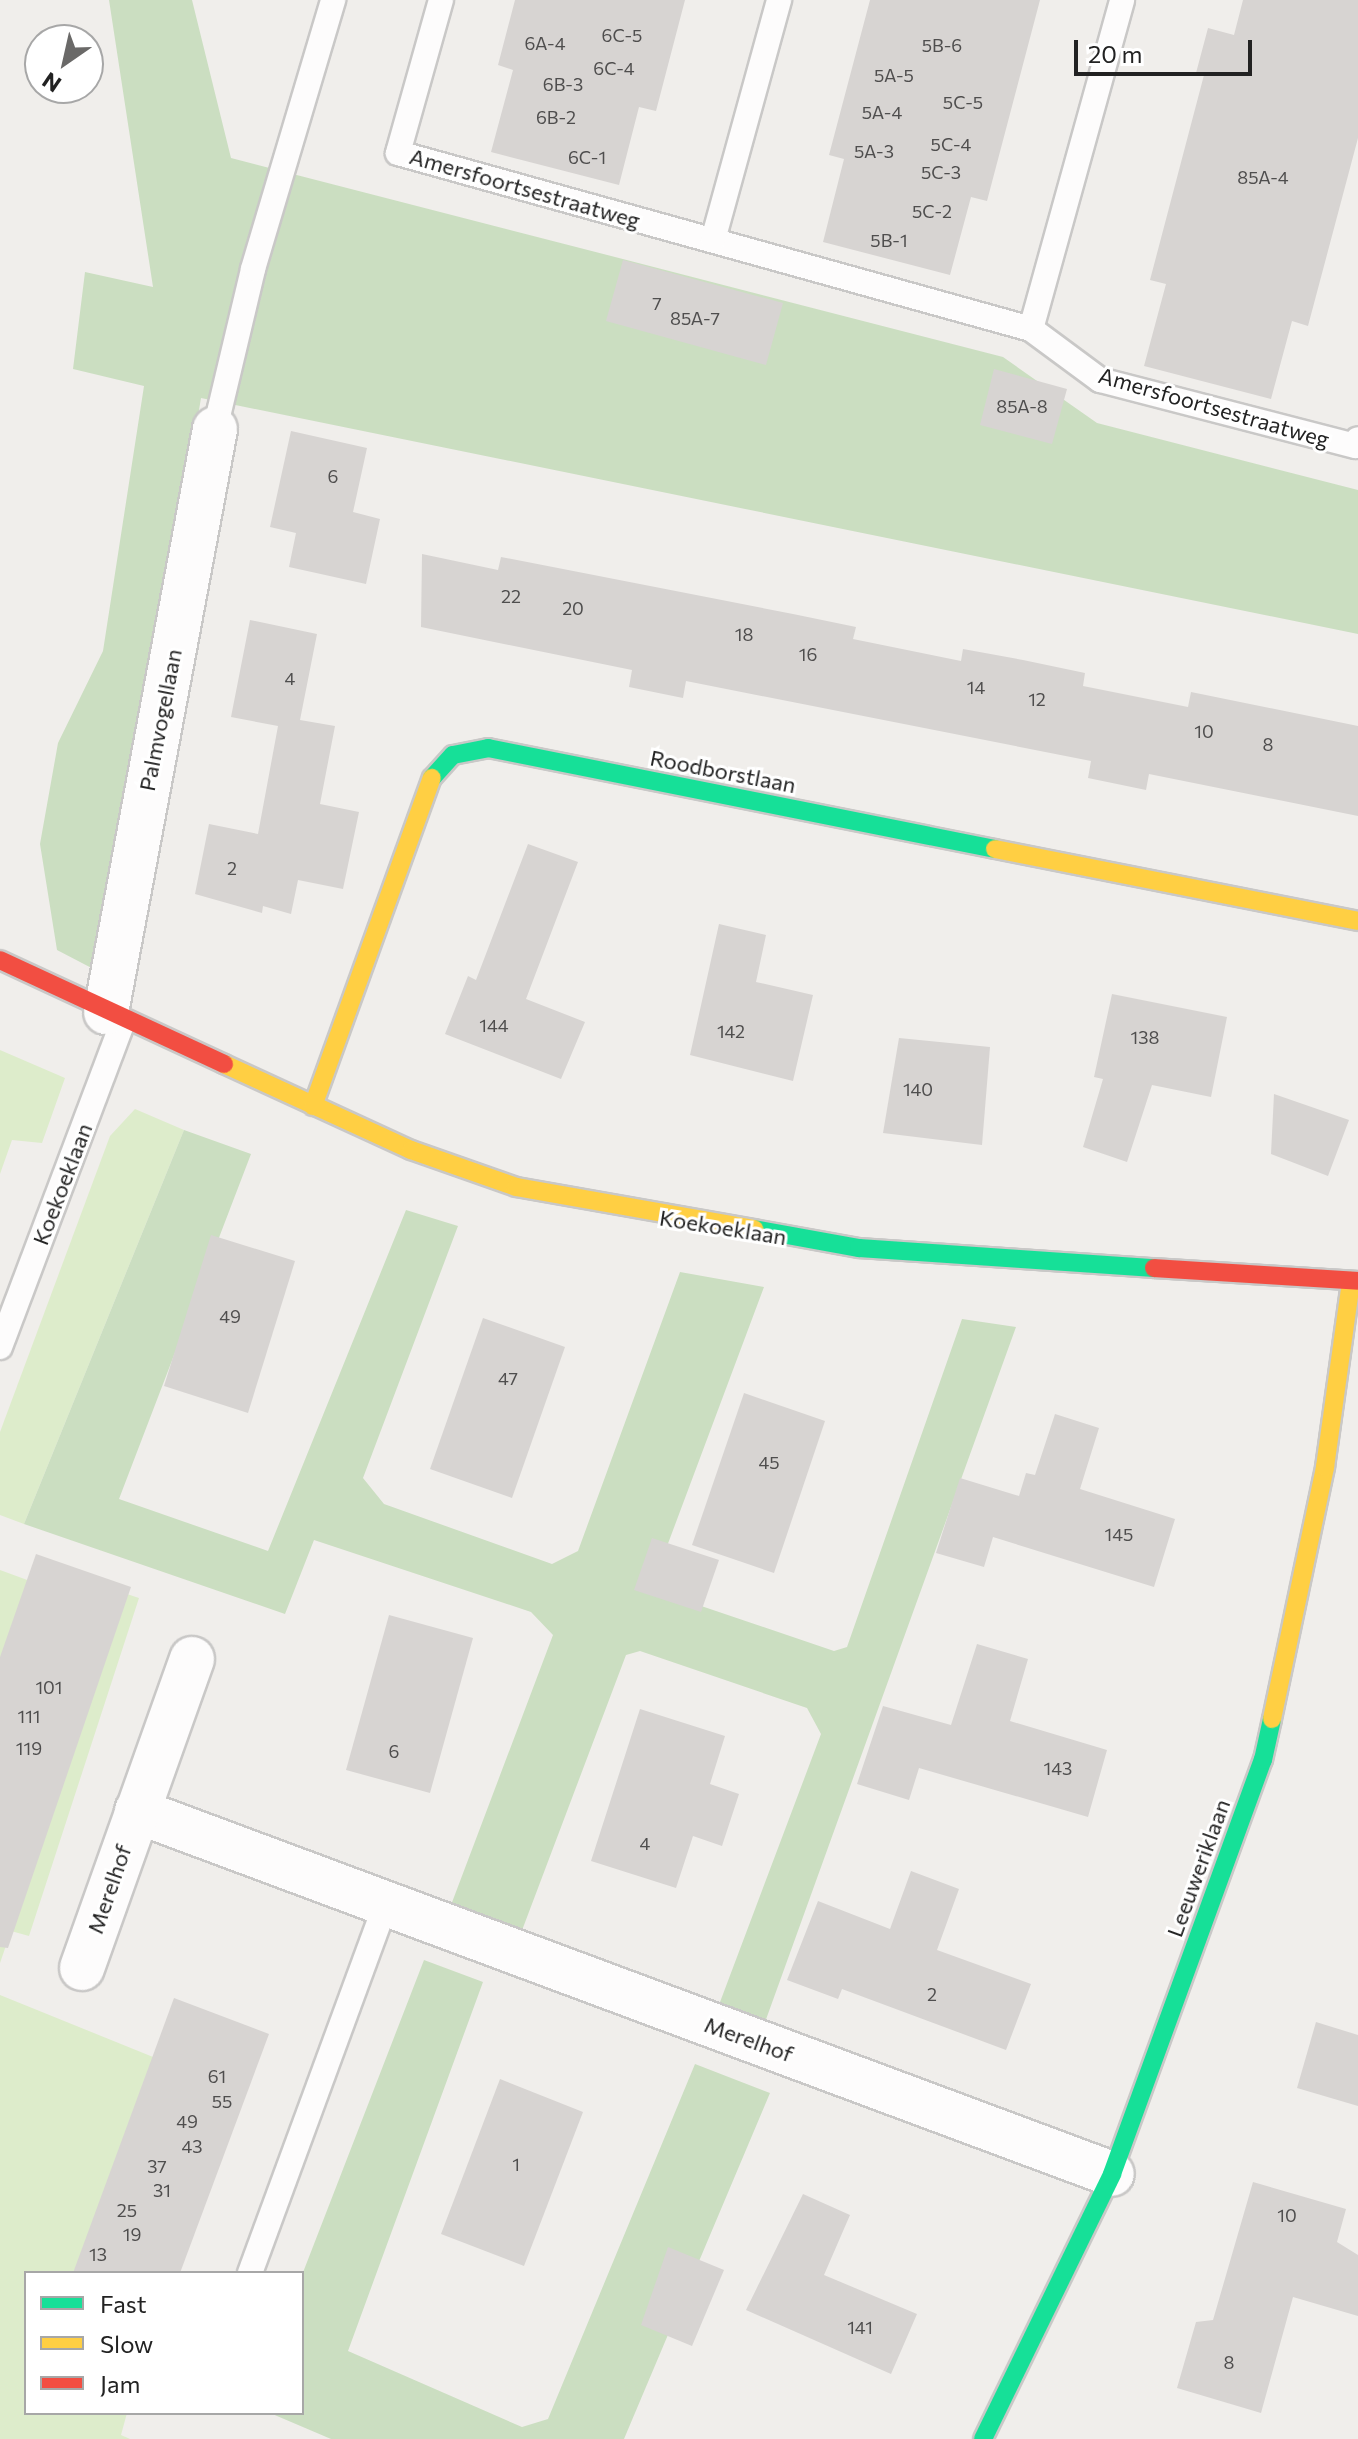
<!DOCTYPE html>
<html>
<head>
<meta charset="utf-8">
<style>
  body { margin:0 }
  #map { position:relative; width:1358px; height:2439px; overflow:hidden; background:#f0eeeb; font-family:Commissioner,sans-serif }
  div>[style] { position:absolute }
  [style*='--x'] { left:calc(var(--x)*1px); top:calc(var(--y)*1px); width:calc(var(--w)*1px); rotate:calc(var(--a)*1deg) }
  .grass>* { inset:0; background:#ddeccb }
  .forest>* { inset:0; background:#cbdec1 }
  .building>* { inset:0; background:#d7d4d2 }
  .roads { filter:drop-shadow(2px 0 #c9c8c7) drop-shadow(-2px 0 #c9c8c7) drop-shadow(0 2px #c9c8c7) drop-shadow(0 -2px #c9c8c7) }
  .lane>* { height:24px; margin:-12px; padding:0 12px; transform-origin:12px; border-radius:12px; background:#fdfcfc }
  .street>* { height:44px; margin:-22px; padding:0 22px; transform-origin:22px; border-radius:22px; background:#fdfcfc }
  .fast>* { height:18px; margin:-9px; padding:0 9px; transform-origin:9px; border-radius:9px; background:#16e098 }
  .slow>* { height:18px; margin:-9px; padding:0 9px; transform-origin:9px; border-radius:9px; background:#ffcf43 }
  .jam>* { height:18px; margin:-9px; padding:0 9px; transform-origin:9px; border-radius:9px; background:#f24e42 }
  span { translate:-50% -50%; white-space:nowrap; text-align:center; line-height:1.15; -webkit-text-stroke:6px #fff; paint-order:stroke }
  .number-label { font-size:18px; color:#4f4e4e }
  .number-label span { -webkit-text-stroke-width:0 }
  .street-label { font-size:22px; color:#222 }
  .legend { position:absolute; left:24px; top:2271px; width:280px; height:144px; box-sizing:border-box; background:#fff; border:2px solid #a7a7a7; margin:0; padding:10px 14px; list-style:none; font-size:24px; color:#222 }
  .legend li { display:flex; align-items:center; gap:16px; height:40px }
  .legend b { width:40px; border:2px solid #a7a7a7 }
  .north { position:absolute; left:24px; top:24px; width:80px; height:80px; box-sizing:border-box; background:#fff; border:2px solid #a7a7a7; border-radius:50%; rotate:214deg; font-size:22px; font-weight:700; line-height:32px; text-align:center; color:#222 }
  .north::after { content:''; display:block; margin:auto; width:28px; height:36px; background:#6a6968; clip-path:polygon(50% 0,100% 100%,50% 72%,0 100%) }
  .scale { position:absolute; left:1074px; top:40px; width:178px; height:36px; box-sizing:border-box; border:4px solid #222; border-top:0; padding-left:10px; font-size:24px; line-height:28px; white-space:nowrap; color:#222; -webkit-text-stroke:6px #fff; paint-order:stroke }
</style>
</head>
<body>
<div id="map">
  <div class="grass">
    <i style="clip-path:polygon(0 1050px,65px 1078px,42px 1143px,12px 1140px,0 1174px)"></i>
    <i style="clip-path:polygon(135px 1109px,184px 1130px,24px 1524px,0 1515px,0 1432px,110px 1136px)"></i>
    <i style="clip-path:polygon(36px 1564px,139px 1598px,29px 1936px,11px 1931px,0 1963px,0 1570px,30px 1581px)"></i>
    <i style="clip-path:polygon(0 1995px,158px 2059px,88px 2273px,26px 2273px,26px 2413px,127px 2413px,121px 2435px,130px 2439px,0 2439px)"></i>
  </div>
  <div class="forest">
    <i style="clip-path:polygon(109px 0,192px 0,231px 158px,1003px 357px,1097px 423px,1358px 490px,1358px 634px,201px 398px,105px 975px,57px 950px,40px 844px,58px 743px,103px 651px,144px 386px,73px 369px,85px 272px,153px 287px)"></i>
    <i style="clip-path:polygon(184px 1130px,251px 1154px,119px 1499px,268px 1551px,406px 1210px,458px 1226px,363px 1478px,384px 1504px,552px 1564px,578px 1551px,680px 1272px,764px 1287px,651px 1589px,834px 1651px,847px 1647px,962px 1319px,1016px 1327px,760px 2036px,714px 2018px,821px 1734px,807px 1708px,640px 1651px,626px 1655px,518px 1941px,448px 1913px,553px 1635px,531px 1612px,314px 1540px,285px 1614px,24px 1524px)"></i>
    <i style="clip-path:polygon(424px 1960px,483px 1982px,348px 2351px,522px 2427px,548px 2419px,695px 2064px,770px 2093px,624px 2439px,331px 2439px,270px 2413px,302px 2413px,302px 2275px)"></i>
  </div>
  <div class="building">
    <i style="clip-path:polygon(515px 0,685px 0,656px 111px,639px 107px,619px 185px,491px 152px,513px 70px,498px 65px)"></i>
    <i style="clip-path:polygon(870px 0,1040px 0,987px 201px,971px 197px,950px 275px,823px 242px,844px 159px,829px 155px)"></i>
    <i style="clip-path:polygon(1243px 0,1358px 0,1358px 138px,1308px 326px,1292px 321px,1271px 399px,1144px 366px,1166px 284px,1150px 280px,1204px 75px,1196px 73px,1208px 28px,1234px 35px)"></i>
    <i style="clip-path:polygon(623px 260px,783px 303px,766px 365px,606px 321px)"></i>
    <i style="clip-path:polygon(994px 369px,1067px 389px,1052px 444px,980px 425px)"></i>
    <i style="clip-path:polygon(291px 431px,367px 448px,353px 512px,380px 519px,366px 584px,289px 567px,296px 533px,270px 527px)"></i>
    <i style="clip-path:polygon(422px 554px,498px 570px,501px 557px,793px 614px,856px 627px,853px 639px,961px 661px,963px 649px,1023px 660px,1085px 673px,1083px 686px,1188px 707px,1191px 692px,1358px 726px,1358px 816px,1149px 774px,1146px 790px,1088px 778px,1091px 761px,686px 681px,683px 698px,629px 687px,632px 670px,421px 627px)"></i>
    <i style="clip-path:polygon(250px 620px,317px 634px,300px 720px,335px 726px,320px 804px,359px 812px,343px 889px,298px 880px,291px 914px,263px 906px,262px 913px,195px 894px,209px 824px,258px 834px,278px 726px,231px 717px)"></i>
    <i style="clip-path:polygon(528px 844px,578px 862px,526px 999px,585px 1022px,561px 1079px,445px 1034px,468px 976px,476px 980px)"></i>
    <i style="clip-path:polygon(719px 924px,766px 935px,756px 982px,813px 995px,793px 1081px,690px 1055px)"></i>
    <i style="clip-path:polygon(1112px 994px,1227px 1017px,1211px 1097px,1152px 1085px,1127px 1162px,1083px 1147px,1103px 1079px,1094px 1077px)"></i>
    <i style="clip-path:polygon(899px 1038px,990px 1047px,982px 1145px,883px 1133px)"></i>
    <i style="clip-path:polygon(1274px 1094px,1349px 1120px,1328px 1176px,1271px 1154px)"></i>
    <i style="clip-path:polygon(211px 1235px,295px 1261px,248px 1413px,164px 1386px)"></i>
    <i style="clip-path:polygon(483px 1318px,565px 1347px,512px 1498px,430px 1469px)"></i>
    <i style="clip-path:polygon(744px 1393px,825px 1421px,774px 1573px,692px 1545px)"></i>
    <i style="clip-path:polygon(1055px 1414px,1099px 1428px,1080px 1489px,1175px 1519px,1154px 1587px,993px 1537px,984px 1567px,936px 1553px,960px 1478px,1019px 1496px,1026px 1473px,1035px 1475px)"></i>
    <i style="clip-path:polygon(652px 1538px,719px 1560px,701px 1612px,634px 1590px)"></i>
    <i style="clip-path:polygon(36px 1554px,131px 1587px,8px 1948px,0 1947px,0 1657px)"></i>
    <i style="clip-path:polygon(389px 1615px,473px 1638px,430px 1793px,346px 1770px)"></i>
    <i style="clip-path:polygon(977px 1644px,1028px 1659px,1010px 1721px,1107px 1750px,1088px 1817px,919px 1768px,909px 1800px,857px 1784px,883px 1706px,951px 1725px)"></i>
    <i style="clip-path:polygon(640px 1709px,725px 1736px,710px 1784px,739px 1794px,722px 1846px,693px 1836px,676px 1888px,591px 1861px)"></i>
    <i style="clip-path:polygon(911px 1871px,959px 1889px,937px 1950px,1031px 1984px,1006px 2050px,842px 1989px,838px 1999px,787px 1980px,818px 1901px,890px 1929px)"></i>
    <i style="clip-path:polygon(174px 1998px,269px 2034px,180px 2273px,73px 2273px)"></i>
    <i style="clip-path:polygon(1316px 2022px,1358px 2035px,1358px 2106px,1297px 2088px)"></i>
    <i style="clip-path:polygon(500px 2079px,583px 2112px,524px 2266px,441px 2234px)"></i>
    <i style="clip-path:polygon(1253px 2182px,1346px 2209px,1337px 2242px,1358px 2255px,1358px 2316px,1293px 2297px,1261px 2413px,1177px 2388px,1196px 2322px,1213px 2320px)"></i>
    <i style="clip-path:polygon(803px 2194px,850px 2215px,824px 2275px,917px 2314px,891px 2374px,746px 2310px)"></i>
    <i style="clip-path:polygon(668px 2247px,724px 2270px,692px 2346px,641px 2325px)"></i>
  </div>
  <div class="roads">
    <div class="lane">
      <i style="--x:441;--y:0;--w:159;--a:105.7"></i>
      <i style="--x:398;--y:153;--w:657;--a:15.54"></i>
      <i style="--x:1031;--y:329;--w:341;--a:-74.5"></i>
      <i style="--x:713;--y:240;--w:249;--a:-74.6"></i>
      <i style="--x:1031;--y:329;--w:86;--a:36.5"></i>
      <i style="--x:1100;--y:380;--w:264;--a:14.5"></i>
      <i style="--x:1356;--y:446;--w:7;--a:-74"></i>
      <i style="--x:215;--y:429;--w:164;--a:-76.6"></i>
      <i style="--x:253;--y:269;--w:281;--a:-73.4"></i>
      <i style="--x:0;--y:1347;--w:348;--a:-69.3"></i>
      <i style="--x:250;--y:2273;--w:393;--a:-69.8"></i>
    </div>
    <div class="street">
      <i style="--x:106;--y:1012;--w:593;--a:-79.41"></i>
      <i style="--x:137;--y:1811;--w:1040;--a:20.42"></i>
      <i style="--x:82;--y:1968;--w:328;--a:-70.4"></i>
    </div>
    <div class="fast">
      <i style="--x:432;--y:778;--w:31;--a:-48"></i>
      <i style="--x:453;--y:755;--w:36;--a:-11"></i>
      <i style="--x:488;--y:748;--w:517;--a:11.27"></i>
      <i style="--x:754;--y:1229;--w:107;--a:10.3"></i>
      <i style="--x:859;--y:1248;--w:296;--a:3.9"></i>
      <i style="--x:983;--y:2439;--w:295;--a:-64"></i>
      <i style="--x:1112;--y:2174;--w:441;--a:-70"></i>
      <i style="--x:1263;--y:1760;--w:42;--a:-77.6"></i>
    </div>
    <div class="slow">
      <i style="--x:995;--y:849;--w:370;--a:11.2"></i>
      <i style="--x:224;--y:1064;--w:206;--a:24.7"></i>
      <i style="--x:411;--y:1150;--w:111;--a:19.4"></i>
      <i style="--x:516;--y:1187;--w:242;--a:10"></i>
      <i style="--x:313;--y:1106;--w:349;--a:-70.1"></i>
      <i style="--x:1272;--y:1719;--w:258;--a:-78.1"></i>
      <i style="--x:1325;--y:1467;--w:188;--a:-82"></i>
    </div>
    <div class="jam">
      <i style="--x:0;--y:960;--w:247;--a:24.9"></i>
      <i style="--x:1154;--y:1268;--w:204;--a:3.6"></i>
    </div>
  </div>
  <div class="number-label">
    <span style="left:622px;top:35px">6C-5</span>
    <span style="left:545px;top:43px">6A-4</span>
    <span style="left:942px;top:45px">5B-6</span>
    <span style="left:614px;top:68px">6C-4</span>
    <span style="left:894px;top:75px">5A-5</span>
    <span style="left:563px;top:84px">6B-3</span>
    <span style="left:963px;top:102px">5C-5</span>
    <span style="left:882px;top:112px">5A-4</span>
    <span style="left:556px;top:117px">6B-2</span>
    <span style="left:951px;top:144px">5C-4</span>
    <span style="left:874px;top:151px">5A-3</span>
    <span style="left:587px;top:157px">6C-1</span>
    <span style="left:941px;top:172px">5C-3</span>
    <span style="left:1263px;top:177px">85A-4</span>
    <span style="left:932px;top:211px">5C-2</span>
    <span style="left:889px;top:240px">5B-1</span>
    <span style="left:657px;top:303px">7</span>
    <span style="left:695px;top:318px">85A-7</span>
    <span style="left:1022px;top:406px">85A-8</span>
    <span style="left:333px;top:476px">6</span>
    <span style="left:511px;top:596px">22</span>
    <span style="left:573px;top:608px">20</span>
    <span style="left:744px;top:634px">18</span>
    <span style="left:808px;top:654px">16</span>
    <span style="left:290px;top:678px">4</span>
    <span style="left:976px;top:687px">14</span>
    <span style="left:1037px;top:699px">12</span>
    <span style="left:1204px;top:731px">10</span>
    <span style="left:1268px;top:744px">8</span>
    <span style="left:232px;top:868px">2</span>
    <span style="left:494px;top:1025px">144</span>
    <span style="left:731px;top:1031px">142</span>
    <span style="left:1145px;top:1037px">138</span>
    <span style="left:918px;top:1089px">140</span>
    <span style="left:230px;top:1316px">49</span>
    <span style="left:508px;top:1378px">47</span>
    <span style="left:769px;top:1462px">45</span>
    <span style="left:1119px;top:1534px">145</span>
    <span style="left:49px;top:1687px">101</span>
    <span style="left:29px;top:1716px">111</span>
    <span style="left:29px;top:1748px">119</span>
    <span style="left:394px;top:1751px">6</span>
    <span style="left:1058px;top:1768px">143</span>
    <span style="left:645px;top:1843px">4</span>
    <span style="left:932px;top:1994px">2</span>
    <span style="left:217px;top:2076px">61</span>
    <span style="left:222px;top:2101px">55</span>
    <span style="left:187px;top:2121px">49</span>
    <span style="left:192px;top:2146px">43</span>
    <span style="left:516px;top:2164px">1</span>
    <span style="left:157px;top:2166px">37</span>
    <span style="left:162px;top:2190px">31</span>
    <span style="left:127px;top:2210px">25</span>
    <span style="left:1287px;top:2215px">10</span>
    <span style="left:132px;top:2234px">19</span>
    <span style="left:98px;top:2254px">13</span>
    <span style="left:860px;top:2327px">141</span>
    <span style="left:1229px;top:2362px">8</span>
  </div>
  <div class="street-label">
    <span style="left:525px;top:188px;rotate:16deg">Amersfoortsestraatweg</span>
    <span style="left:1214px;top:407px;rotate:16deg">Amersfoortsestraatweg</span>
    <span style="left:160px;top:720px;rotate:-79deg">Palmvogellaan</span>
    <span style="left:723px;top:771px;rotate:11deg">Roodborstlaan</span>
    <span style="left:62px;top:1184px;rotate:-69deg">Koekoeklaan</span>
    <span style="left:723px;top:1227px;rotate:9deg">Koekoeklaan</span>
    <span style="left:1198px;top:1868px;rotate:-70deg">Leeuweriklaan</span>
    <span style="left:109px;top:1889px;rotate:-71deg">Merelhof</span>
    <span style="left:749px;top:2039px;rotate:20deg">Merelhof</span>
  </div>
  <ul class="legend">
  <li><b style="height:10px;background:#16e098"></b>Fast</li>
  <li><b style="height:10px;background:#ffcf43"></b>Slow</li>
  <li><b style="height:10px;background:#f24e42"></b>Jam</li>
  </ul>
  <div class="north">N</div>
  <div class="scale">20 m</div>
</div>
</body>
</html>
